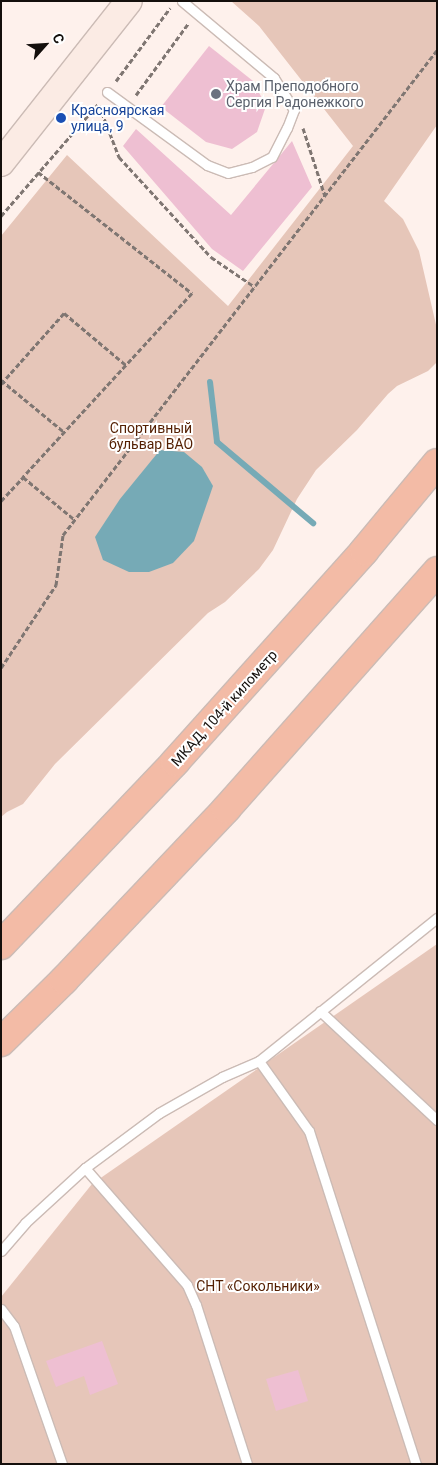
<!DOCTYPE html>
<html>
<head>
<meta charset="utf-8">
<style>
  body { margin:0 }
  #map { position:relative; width:438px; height:1465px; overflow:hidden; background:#fef1ec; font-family:Roboto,sans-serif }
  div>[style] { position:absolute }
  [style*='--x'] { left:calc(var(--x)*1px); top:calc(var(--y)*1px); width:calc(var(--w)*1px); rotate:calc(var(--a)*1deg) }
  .green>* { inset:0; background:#e6c6b9 }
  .water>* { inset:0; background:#76aab6 }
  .stream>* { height:6px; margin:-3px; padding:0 3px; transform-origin:3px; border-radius:3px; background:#76aab6 }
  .building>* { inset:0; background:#eebfd2 }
  .path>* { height:3px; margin-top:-1.5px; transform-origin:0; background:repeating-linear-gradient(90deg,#7f7672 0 5px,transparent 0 7.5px) }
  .roads { filter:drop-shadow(1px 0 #cbbbb5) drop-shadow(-1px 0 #cbbbb5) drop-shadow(0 1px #cbbbb5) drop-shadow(0 -1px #cbbbb5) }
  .lane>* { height:9px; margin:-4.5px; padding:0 4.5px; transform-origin:4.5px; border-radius:4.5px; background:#fff }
  .secondary>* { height:26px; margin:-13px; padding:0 13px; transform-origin:13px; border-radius:13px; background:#fbebe4 }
  .highway>* { height:28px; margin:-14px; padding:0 14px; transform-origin:14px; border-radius:14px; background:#f3bba6 }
  .dots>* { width:14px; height:14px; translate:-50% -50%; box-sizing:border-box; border:2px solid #fff; border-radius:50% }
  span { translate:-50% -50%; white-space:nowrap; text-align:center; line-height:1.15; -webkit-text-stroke:4px #fff; paint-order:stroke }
  .worship-label { font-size:14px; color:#5b616d }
  .left { translate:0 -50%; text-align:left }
  .transit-label { font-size:14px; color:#164399 }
  .park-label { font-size:14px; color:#531e01 }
  .street-label { font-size:14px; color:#140f0c }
  .frame { position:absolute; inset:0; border:2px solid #140f0c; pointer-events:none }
  .north { position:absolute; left:20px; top:20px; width:50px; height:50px; -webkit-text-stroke:4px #fff; paint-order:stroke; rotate:64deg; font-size:14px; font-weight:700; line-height:20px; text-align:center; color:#140f0c }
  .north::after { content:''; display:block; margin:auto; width:18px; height:22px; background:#140f0c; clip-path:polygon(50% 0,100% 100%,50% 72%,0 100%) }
</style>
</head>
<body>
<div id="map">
  <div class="green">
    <i style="clip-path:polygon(231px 1px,437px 1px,437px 125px,384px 201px,403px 219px,419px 251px,437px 329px,437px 362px,428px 371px,397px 386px,388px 394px,357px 430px,316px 470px,297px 499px,273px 550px,259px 569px,225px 602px,208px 613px,55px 764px,23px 804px,7px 812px,1px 817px,1px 236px,67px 155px,228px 306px,353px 146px,259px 26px)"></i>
    <i style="clip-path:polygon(437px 944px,437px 1464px,1px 1464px,1px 1297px,92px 1184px)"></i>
  </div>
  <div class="water">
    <i style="clip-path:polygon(160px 450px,184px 452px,202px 467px,213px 486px,194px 541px,173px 563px,149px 572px,129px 572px,103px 560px,95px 537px,120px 499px)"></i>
  </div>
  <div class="stream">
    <i style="--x:210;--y:382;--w:60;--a:83.3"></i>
    <i style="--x:217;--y:442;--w:126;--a:40.2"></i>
  </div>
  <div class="building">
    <i style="clip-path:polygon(209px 46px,253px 81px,266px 106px,257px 132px,232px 149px,206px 142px,161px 107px)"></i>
    <i style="clip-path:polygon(136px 129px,231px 215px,292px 141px,312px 187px,243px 271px,212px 249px,123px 146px)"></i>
    <i style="clip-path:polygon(102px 1341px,118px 1384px,90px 1395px,84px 1376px,56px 1387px,46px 1361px)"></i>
    <i style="clip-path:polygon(298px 1370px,308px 1401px,276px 1411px,266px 1379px)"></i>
  </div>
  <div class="path">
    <i style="--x:116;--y:81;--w:91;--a:-53.5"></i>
    <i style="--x:136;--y:95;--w:88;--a:-53.8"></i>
    <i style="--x:99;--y:105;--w:56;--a:69"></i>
    <i style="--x:119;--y:157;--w:136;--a:47.4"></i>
    <i style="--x:211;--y:257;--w:53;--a:34.3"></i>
    <i style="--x:303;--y:128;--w:71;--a:72.1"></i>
    <i style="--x:38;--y:172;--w:196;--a:38.2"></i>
    <i style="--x:192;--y:293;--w:250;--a:132.6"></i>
    <i style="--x:23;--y:477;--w:67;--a:39.6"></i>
    <i style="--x:1;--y:216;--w:148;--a:-49.1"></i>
    <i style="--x:1;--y:380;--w:82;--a:39.5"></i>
    <i style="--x:1;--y:384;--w:95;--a:-48.4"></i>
    <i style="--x:64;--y:313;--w:81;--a:40"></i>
    <i style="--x:1;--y:501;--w:33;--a:-47"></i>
    <i style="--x:1;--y:668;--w:100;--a:-56.5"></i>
    <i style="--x:56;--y:585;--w:50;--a:-82"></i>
    <i style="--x:63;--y:535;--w:612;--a:-52.36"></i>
  </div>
  <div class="roads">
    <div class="lane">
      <i style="--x:107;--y:92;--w:124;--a:36.1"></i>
      <i style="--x:207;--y:165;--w:22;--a:21"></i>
      <i style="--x:228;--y:173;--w:25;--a:-14"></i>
      <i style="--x:252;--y:167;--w:22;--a:-27"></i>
      <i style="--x:272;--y:157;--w:33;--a:-63"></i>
      <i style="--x:287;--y:128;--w:19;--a:-69"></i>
      <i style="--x:294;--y:110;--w:38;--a:-122"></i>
      <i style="--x:274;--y:78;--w:120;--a:-140.1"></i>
      <i style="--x:320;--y:1011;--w:160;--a:43"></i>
      <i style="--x:259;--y:1061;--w:86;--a:54.5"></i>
      <i style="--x:309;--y:1131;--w:350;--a:72.2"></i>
      <i style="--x:85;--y:1168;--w:155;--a:48.9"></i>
      <i style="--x:187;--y:1285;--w:22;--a:66"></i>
      <i style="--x:196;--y:1305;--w:167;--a:72.2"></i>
      <i style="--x:1;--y:1251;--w:37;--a:-49"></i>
      <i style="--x:25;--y:1223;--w:81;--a:-42.5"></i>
      <i style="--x:85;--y:1168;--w:92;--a:-36.6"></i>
      <i style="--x:159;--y:1113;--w:73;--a:-29.7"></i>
      <i style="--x:222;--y:1077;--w:40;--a:-23.4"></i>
      <i style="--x:259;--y:1061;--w:228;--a:-38.8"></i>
      <i style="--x:1;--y:1309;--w:21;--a:53"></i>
      <i style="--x:14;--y:1326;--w:146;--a:70.8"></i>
    </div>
    <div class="secondary">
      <i style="--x:1;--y:163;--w:206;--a:-51.7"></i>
    </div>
    <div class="highway">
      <i style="--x:1;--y:945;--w:253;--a:-46.4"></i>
      <i style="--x:175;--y:762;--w:283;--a:-48.1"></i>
      <i style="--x:364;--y:551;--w:114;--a:-50.3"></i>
      <i style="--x:1;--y:1042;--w:88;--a:-44.5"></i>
      <i style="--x:64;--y:980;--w:236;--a:-46.5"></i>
      <i style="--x:226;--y:809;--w:318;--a:-48.4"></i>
    </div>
  </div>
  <div class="dots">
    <i style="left:216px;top:94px;background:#6b7280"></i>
    <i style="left:61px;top:118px;background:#1a4fb4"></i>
  </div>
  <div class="worship-label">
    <span class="left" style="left:226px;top:94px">Храм Преподобного<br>Сергия Радонежкого</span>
  </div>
  <div class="transit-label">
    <span class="left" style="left:71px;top:118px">Красноярская<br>улица, 9</span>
  </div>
  <div class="park-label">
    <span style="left:151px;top:436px">Спортивный<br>бульвар ВАО</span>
    <span style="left:258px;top:1286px">СНТ «Сокольники»</span>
  </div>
  <div class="street-label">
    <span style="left:224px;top:708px;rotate:-48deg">МКАД, 104-й километр</span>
  </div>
  <div class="frame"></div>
  <div class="north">С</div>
</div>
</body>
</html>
